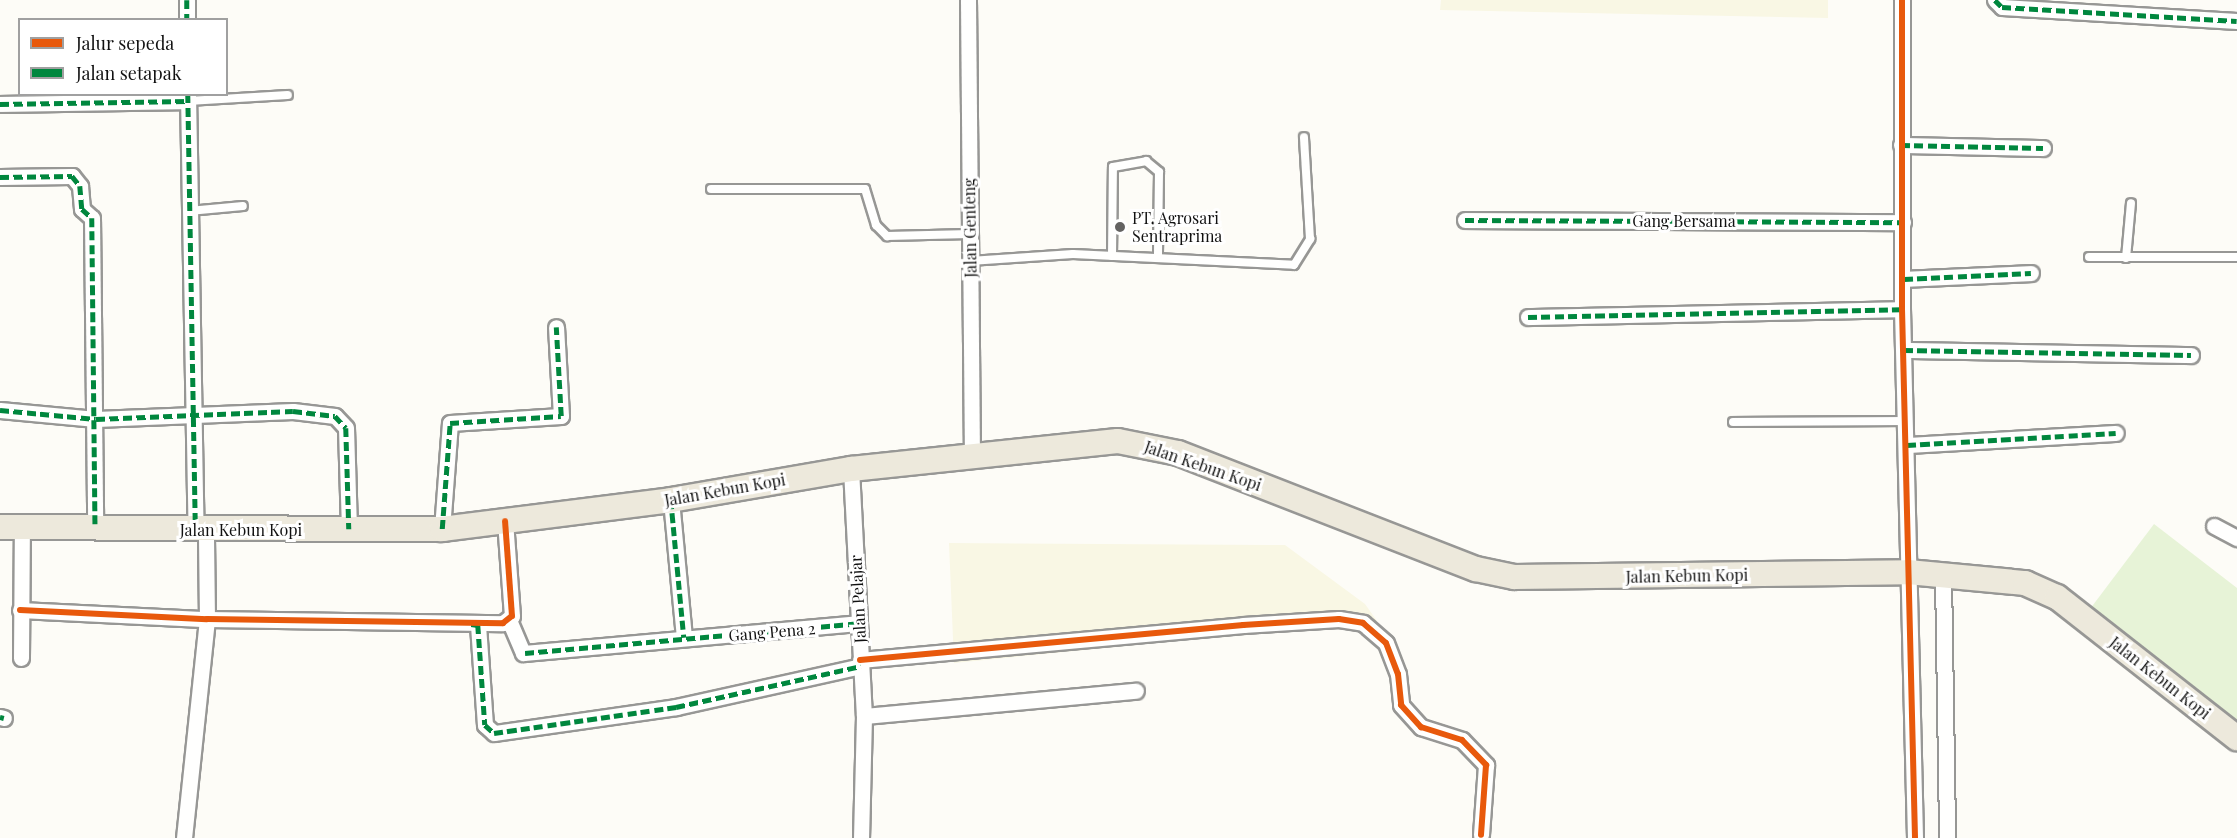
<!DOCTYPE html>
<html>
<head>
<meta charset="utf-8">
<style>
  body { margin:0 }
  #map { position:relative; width:2237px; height:838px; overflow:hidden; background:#fdfcf7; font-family:"Playfair Display",serif }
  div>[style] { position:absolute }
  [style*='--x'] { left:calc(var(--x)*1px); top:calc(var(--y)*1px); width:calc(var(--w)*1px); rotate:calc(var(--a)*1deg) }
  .farmland>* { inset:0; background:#f9f7e4 }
  .green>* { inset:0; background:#e7f3d7 }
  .roads { filter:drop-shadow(2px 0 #979795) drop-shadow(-2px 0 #979795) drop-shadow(0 2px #979795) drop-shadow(0 -2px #979795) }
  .service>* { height:8px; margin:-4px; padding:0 4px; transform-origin:4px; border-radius:4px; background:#fffffe }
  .minor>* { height:15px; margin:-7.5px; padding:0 7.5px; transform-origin:7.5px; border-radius:7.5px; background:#fffffe }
  .primary>* { height:24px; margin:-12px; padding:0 12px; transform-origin:12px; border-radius:12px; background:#ede9dc }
  .quiet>* { height:4.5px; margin-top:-2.25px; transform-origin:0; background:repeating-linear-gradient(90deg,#00873e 0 9px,transparent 0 13.5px) }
  .cycleway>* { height:6px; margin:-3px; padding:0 3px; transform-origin:3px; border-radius:3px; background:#e8590c }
  .dots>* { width:16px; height:16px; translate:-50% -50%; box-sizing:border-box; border:3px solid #fff; border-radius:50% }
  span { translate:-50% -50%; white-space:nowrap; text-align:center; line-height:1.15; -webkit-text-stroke:6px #fff; paint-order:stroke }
  .poi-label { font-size:16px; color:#111 }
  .left { translate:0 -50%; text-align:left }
  .street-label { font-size:16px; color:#111 }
  .legend { position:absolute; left:18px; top:18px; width:210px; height:78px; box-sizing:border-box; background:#fff; border:2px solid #a0a0a0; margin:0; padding:8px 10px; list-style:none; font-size:18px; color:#111 }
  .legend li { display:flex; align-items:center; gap:12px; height:30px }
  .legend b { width:30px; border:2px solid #a0a0a0 }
</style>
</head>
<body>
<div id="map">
  <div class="farmland">
    <i style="clip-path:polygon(1441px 0,1828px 0,1828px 18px,1440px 10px)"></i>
    <i style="clip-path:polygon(949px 543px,1285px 545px,1365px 604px,1377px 621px,954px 663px)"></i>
  </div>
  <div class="green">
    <i style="clip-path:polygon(2154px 524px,2237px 588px,2237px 722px,2090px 609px)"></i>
  </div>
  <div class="roads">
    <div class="service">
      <i style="--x:188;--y:101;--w:100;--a:-3.4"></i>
      <i style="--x:711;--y:189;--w:154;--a:0"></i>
      <i style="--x:865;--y:189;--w:38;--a:73"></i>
      <i style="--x:876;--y:225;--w:16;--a:45"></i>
      <i style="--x:887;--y:236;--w:83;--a:-1.4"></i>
      <i style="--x:189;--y:211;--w:54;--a:-5.3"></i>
      <i style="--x:1112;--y:256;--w:89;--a:-89.4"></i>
      <i style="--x:1113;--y:167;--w:34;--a:-10"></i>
      <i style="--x:1146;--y:161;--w:17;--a:40"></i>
      <i style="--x:1159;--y:172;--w:86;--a:90.7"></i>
      <i style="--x:2089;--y:257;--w:148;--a:0"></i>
      <i style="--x:2126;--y:258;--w:55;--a:-84.8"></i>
      <i style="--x:970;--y:261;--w:103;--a:-3.9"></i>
      <i style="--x:1073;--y:254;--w:221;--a:2.8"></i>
      <i style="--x:1294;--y:265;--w:31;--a:-58"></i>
      <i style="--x:1310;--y:239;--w:102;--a:-93.4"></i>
      <i style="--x:1733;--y:422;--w:172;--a:-0.3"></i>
    </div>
    <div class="minor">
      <i style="--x:187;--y:0;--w:20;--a:90"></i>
      <i style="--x:968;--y:0;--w:455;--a:89.5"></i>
      <i style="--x:1902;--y:0;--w:309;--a:90"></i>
      <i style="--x:1902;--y:309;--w:529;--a:88.59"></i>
      <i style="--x:1995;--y:0;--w:10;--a:45"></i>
      <i style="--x:2002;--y:7;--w:235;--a:3.4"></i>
      <i style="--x:188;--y:94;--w:437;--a:89"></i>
      <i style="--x:0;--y:104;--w:188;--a:-0.9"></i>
      <i style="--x:1901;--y:145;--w:142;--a:1.2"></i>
      <i style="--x:0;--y:177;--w:72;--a:-0.8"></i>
      <i style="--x:72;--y:176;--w:13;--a:51"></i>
      <i style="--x:80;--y:186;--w:23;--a:85"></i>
      <i style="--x:82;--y:209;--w:13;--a:42"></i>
      <i style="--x:92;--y:218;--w:309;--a:89.4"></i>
      <i style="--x:1465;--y:220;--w:438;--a:0.3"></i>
      <i style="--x:1904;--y:279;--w:127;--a:-2.7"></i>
      <i style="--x:1528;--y:317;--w:374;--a:-1.2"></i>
      <i style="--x:1904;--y:350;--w:287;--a:1"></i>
      <i style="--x:0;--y:410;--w:96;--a:5.4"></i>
      <i style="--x:96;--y:419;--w:197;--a:-2.3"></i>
      <i style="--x:293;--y:411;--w:42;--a:6.8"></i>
      <i style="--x:335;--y:416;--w:16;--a:47"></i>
      <i style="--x:346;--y:428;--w:101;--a:88.3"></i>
      <i style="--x:1907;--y:445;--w:209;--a:-3.3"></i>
      <i style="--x:851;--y:469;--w:247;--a:87"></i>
      <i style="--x:864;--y:716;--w:122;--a:91.4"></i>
      <i style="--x:671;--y:500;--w:138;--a:84.6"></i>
      <i style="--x:2214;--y:526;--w:26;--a:28"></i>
      <i style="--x:442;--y:529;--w:106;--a:-85.7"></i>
      <i style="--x:450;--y:423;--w:111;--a:-3.6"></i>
      <i style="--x:561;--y:416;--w:89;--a:-93.2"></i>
      <i style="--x:1943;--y:575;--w:263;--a:89.1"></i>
      <i style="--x:20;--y:610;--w:187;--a:2.8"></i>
      <i style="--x:207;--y:619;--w:296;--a:0.8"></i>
      <i style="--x:503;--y:623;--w:11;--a:-38"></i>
      <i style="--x:512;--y:616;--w:95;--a:-94.2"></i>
      <i style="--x:509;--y:620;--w:36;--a:67"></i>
      <i style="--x:523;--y:653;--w:337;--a:-5.1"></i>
      <i style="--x:478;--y:625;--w:100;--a:86"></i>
      <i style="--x:485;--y:725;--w:12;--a:42"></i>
      <i style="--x:494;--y:733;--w:184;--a:-8.1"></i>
      <i style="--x:676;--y:707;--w:189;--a:-12.5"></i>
      <i style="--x:21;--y:658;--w:130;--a:-89.6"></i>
      <i style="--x:860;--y:660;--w:385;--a:-5.2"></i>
      <i style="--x:1243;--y:625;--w:96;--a:-3.6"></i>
      <i style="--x:1339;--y:619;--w:24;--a:9"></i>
      <i style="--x:1363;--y:623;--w:30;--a:41"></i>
      <i style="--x:1386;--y:643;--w:33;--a:69"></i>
      <i style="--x:1398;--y:674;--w:31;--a:84"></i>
      <i style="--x:1401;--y:705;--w:30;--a:48"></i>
      <i style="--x:1421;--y:727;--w:43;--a:17.6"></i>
      <i style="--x:1462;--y:740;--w:35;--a:46"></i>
      <i style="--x:1486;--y:765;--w:70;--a:94.1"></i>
      <i style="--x:864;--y:716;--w:273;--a:-5.3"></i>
      <i style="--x:0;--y:717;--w:4;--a:14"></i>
      <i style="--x:184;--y:838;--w:220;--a:-84"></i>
      <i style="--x:207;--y:619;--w:88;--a:-90.7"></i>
    </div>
    <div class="primary">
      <i style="--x:0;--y:527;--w:442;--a:0.3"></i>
      <i style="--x:442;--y:529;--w:231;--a:-7.2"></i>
      <i style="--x:671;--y:500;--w:183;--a:-9.8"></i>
      <i style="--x:851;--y:469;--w:268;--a:-6"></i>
      <i style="--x:1118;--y:441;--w:61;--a:11.3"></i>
      <i style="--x:1178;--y:453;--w:320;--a:21.3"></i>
      <i style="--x:1476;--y:569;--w:39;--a:12"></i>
      <i style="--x:1514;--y:577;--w:394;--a:-0.7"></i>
      <i style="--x:1908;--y:572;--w:118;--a:5.4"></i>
      <i style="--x:2025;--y:583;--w:35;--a:24"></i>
      <i style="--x:2057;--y:597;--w:229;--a:38.1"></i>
    </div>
  </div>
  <div class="quiet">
    <i style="--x:187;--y:0;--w:20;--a:90"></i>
    <i style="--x:1995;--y:0;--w:10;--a:45"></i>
    <i style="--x:2002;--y:7;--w:235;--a:3.4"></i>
    <i style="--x:188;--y:94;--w:437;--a:89"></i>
    <i style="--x:0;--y:104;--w:188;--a:-0.9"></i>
    <i style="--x:1901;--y:145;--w:142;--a:1.2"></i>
    <i style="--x:0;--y:177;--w:72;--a:-0.8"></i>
    <i style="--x:72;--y:176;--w:13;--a:51"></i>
    <i style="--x:80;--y:186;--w:23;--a:85"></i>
    <i style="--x:82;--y:209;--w:13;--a:42"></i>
    <i style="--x:92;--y:218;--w:309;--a:89.4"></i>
    <i style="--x:1465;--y:220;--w:438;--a:0.3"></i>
    <i style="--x:1904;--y:279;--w:127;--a:-2.7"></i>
    <i style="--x:1528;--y:317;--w:374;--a:-1.2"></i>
    <i style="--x:1904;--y:350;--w:287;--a:1"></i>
    <i style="--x:0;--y:410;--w:96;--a:5.4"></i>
    <i style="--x:96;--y:419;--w:197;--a:-2.3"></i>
    <i style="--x:293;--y:411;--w:42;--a:6.8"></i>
    <i style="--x:335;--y:416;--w:16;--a:47"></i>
    <i style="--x:346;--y:428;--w:101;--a:88.3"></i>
    <i style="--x:1907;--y:445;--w:209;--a:-3.3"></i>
    <i style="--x:671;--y:500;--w:138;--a:84.6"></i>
    <i style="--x:442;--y:529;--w:106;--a:-85.7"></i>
    <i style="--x:450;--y:423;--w:111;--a:-3.6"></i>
    <i style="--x:561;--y:416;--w:89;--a:-93.2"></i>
    <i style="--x:471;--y:624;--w:7;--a:8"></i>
    <i style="--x:478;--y:625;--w:100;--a:86"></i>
    <i style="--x:485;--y:725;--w:12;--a:42"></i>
    <i style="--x:494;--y:733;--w:184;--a:-8.1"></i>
    <i style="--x:676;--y:707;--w:189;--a:-12.5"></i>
    <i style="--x:525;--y:653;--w:335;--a:-5.1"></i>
    <i style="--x:0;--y:717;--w:4;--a:14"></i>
  </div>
  <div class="cycleway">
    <i style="--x:1902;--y:0;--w:309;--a:90"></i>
    <i style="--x:1902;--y:309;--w:529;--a:88.59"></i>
    <i style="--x:20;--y:610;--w:187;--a:2.8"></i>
    <i style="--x:207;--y:619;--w:296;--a:0.8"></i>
    <i style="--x:503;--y:623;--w:11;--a:-38"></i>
    <i style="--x:512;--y:616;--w:95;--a:-94.2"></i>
    <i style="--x:860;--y:660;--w:385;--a:-5.2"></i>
    <i style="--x:1243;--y:625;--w:96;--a:-3.6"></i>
    <i style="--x:1339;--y:619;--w:24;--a:9"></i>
    <i style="--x:1363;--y:623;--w:30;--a:41"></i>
    <i style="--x:1386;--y:643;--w:33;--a:69"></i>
    <i style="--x:1398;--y:674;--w:31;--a:84"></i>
    <i style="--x:1401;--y:705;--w:30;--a:48"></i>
    <i style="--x:1421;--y:727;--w:43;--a:17.6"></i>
    <i style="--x:1462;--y:740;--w:35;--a:46"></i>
    <i style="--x:1486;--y:765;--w:70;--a:94.1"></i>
  </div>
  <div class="dots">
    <i style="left:1120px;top:227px;background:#646362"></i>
  </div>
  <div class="poi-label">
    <span class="left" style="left:1132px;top:227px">PT. Agrosari<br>Sentraprima</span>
  </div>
  <div class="street-label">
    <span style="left:1684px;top:221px">Gang Bersama</span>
    <span style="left:970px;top:228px;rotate:-91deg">Jalan Genteng</span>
    <span style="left:1203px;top:466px;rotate:19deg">Jalan Kebun Kopi</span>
    <span style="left:725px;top:490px;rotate:-10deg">Jalan Kebun Kopi</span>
    <span style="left:241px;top:530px">Jalan Kebun Kopi</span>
    <span style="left:1687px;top:576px;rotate:-1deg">Jalan Kebun Kopi</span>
    <span style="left:858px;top:599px;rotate:-93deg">Jalan Pelajar</span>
    <span style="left:772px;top:632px;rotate:-5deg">Gang Pena 2</span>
    <span style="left:2160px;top:678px;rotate:38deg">Jalan Kebun Kopi</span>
  </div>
  <ul class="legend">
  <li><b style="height:8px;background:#e8590c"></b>Jalur sepeda</li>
  <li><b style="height:8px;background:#00873e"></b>Jalan setapak</li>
  </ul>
</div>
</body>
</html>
